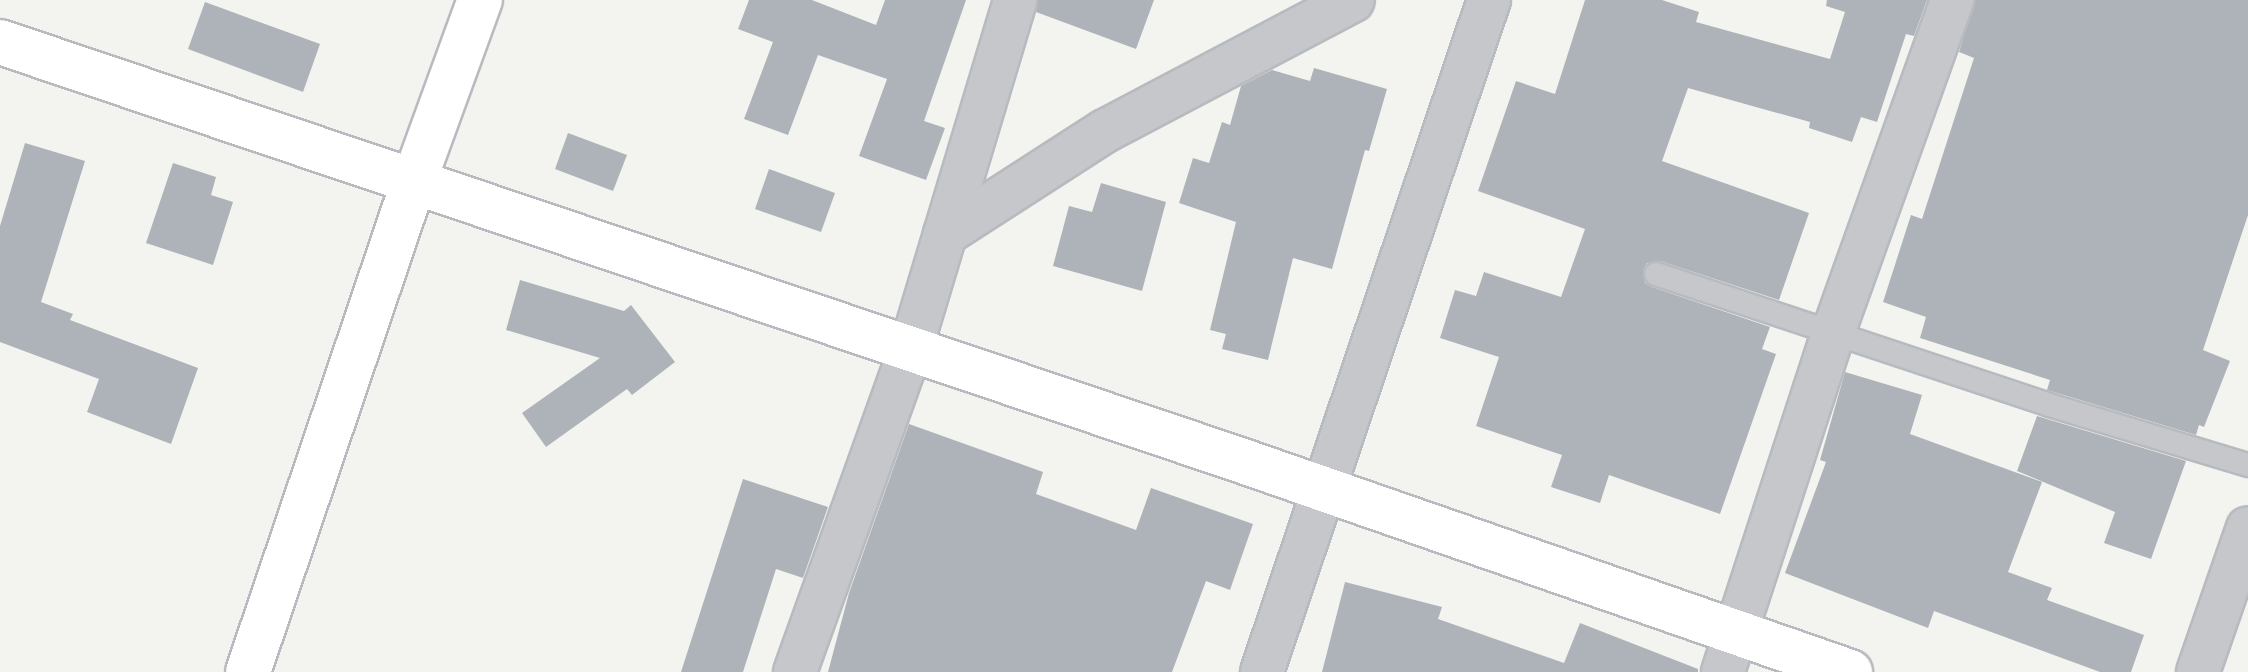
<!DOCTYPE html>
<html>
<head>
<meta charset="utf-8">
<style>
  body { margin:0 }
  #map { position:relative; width:2248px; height:672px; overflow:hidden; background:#f3f4ef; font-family:Arial,sans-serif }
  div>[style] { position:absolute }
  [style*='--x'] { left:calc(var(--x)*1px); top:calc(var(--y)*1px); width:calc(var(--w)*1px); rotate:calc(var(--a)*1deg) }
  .building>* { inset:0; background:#adb3b9 }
  .roads { filter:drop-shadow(2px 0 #b7babf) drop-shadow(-2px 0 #b7babf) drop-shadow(0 2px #b7babf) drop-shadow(0 -2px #b7babf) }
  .lane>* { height:22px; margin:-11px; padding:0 11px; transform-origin:11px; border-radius:11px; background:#c5c7cb }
  .street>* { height:42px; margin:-21px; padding:0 21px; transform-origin:21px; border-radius:21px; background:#c5c7cb }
  .secondary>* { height:44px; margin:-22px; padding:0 22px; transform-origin:22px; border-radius:22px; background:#fff }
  span { translate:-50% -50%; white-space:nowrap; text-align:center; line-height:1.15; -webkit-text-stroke:8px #fff; paint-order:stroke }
</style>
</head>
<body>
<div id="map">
  <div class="building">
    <i style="clip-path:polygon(749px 0,812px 0,876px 25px,885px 0,966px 0,924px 121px,945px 128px,926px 180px,859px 156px,887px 79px,818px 55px,788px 135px,744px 119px,773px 42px,738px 29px)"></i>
    <i style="clip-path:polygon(1038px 0,1154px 0,1136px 49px,1036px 12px)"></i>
    <i style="clip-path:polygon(1585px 0,1662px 0,1699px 12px,1696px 22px,1830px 59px,1845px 12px,1826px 6px,1827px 0,1927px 0,1914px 36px,1906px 34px,1877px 122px,1861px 117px,1852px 142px,1809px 128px,1810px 122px,1688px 88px,1662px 161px,1809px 213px,1779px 300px,1660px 261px,1647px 263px,1643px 270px,1645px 283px,1652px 287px,1770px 327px,1762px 349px,1776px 354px,1720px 514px,1609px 475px,1600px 503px,1551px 487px,1562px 455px,1476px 426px,1499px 357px,1440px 338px,1455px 290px,1476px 296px,1484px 272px,1561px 297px,1585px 229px,1478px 191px,1516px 81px,1555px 94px)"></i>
    <i style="clip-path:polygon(1975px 0,2248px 0,2248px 215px,2203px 350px,2230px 361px,2204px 427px,2199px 425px,2196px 435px,2047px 390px,2050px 380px,1920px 338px,1926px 317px,1883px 302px,1911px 215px,1922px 219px,1974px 58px,1959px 52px)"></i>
    <i style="clip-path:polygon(205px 2px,320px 44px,303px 92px,188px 49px)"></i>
    <i style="clip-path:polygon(1314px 68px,1387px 89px,1369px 151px,1365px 150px,1332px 269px,1293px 258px,1268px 360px,1222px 349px,1226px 334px,1210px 330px,1236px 222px,1179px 203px,1193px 158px,1209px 163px,1222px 122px,1230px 125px,1241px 86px,1272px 70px,1310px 81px)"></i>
    <i style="clip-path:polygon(568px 133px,627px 155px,613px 191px,555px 169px)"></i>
    <i style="clip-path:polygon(25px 143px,85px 161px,41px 302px,73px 314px,70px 320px,198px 368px,171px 444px,87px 412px,99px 379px,0 342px,0 226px)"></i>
    <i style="clip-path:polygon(173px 163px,216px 177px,211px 195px,233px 202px,213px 265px,146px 243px)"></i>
    <i style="clip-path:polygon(769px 169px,835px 193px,821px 232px,755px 209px)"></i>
    <i style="clip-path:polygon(1101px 183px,1166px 202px,1142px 291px,1053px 266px,1069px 206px,1092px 212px)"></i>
    <i style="clip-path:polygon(520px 280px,624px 311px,631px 305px,675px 362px,632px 395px,627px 389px,546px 447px,522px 413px,600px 358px,506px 330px)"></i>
    <i style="clip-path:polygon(1845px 372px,1922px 395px,1910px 434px,2042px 482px,2008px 572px,2052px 588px,2047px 600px,2144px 635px,2131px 672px,2100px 672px,1934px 611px,1928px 628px,1785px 573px,1826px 462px,1820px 460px)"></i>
    <i style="clip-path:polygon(2037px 416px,2186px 461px,2151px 559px,2104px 543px,2115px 512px,2017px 471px)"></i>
    <i style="clip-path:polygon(909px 424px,1043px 472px,1036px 494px,1136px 530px,1151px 488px,1253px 524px,1230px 590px,1206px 581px,1172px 672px,828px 672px,849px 593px)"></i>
    <i style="clip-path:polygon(743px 479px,828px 507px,803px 578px,776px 569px,743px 672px,681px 672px)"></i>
    <i style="clip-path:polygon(1345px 582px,1442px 607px,1438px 619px,1564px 663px,1580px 623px,1698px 669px,1698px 672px,1322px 672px)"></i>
  </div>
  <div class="roads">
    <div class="lane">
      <i style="--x:1656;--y:274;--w:414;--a:18.4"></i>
      <i style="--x:2049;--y:405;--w:208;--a:16.8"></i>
    </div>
    <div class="street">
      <i style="--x:945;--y:234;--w:190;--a:-32.8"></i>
      <i style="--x:1105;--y:131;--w:280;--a:-27.8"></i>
      <i style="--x:795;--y:672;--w:341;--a:-70.3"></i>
      <i style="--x:910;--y:351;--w:366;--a:-73.3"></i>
      <i style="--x:1262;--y:672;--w:709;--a:-71.34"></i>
      <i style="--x:1723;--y:672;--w:356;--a:-72"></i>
      <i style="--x:1833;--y:333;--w:354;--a:-70.3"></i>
      <i style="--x:2198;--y:672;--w:152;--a:-70.9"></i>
    </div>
    <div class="secondary">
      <i style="--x:0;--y:42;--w:1305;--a:18.63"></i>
      <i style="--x:1237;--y:459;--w:649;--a:19.16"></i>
      <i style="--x:248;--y:672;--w:518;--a:-71.32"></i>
      <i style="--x:414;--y:181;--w:193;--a:-70"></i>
    </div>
  </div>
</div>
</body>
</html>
